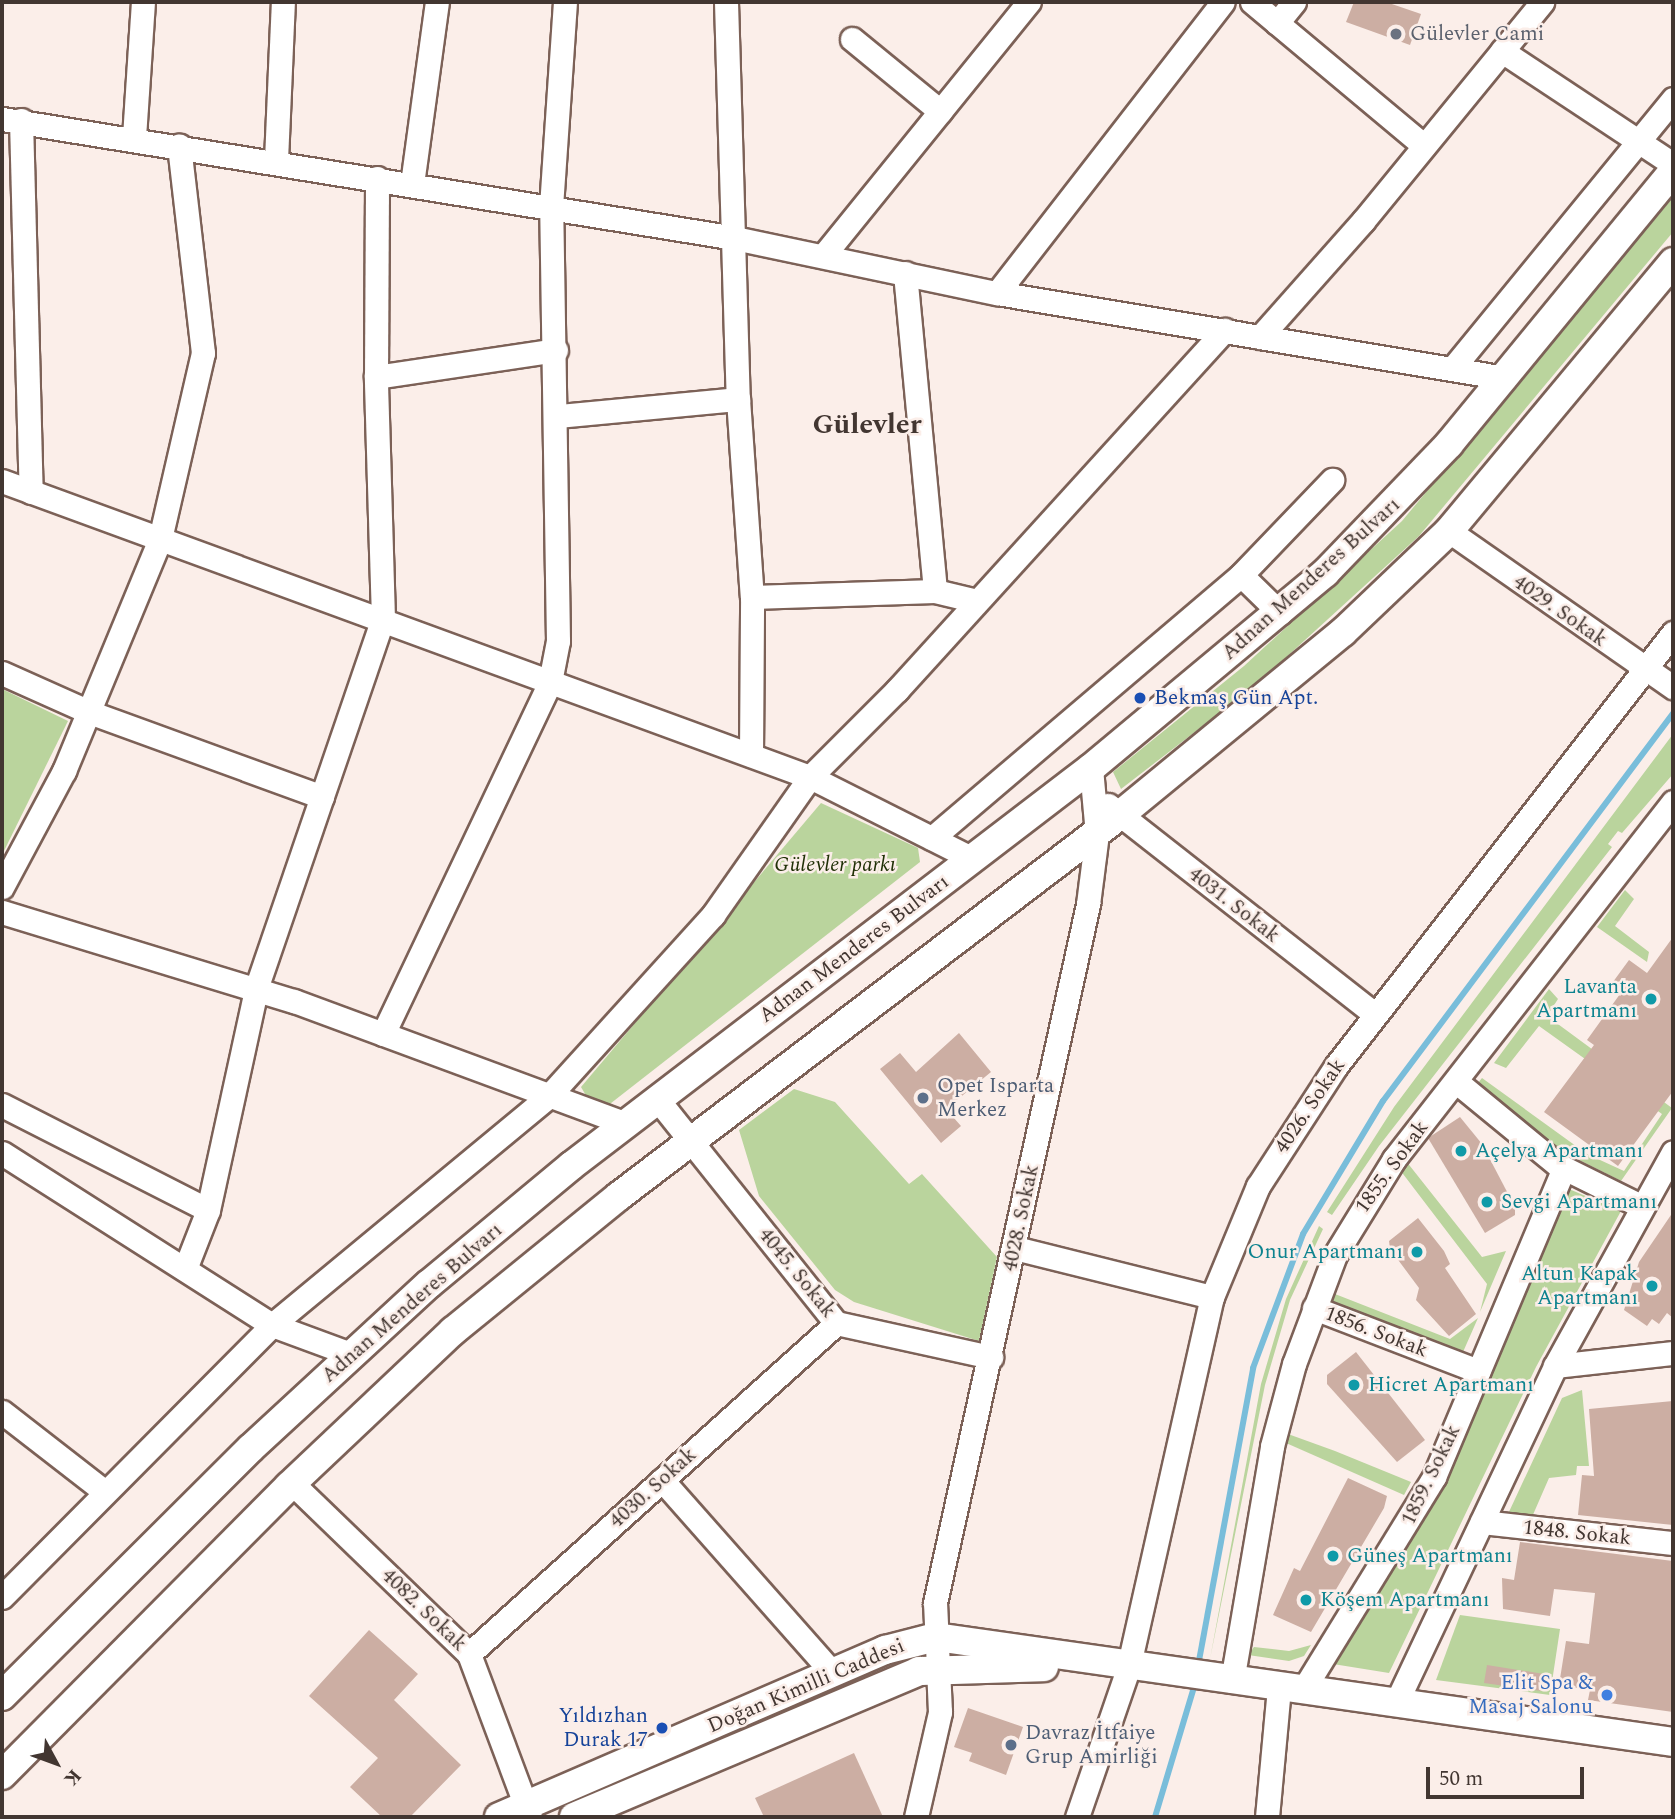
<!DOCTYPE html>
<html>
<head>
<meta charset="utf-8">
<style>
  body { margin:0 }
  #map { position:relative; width:1675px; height:1819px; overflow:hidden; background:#fbeee9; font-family:Spectral,serif }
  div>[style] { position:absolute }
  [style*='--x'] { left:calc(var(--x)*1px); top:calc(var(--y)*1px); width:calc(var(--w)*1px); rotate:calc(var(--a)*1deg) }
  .green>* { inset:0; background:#bad49d }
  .stream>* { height:6px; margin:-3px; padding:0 3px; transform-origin:3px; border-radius:3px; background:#79bdda }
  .building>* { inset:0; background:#ccaea3 }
  .roads { filter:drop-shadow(2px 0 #7c6157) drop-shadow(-2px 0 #7c6157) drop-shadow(0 2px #7c6157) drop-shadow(0 -2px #7c6157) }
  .minor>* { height:23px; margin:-11.5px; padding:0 11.5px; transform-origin:11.5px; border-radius:11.5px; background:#fff }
  .major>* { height:28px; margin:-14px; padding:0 14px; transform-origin:14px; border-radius:14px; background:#fff }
  .dots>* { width:19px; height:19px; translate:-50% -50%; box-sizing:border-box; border:4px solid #fbeee9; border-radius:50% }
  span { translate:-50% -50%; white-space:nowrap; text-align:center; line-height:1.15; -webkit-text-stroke:5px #fbeee9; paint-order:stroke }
  .worship-label { font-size:21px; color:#5b616d }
  .left { translate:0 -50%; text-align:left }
  .street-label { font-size:21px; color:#423631 }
  .transit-label { font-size:21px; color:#164399 }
  .right { translate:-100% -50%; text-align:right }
  .park-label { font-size:21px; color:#203006; font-style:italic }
  .culture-label { font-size:21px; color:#0d838f }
  .service-label { font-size:21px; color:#4e5e75 }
  .shop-label { font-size:21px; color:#366cbe }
  .district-label { font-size:28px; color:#423631; font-weight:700 }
  .frame { position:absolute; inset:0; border:4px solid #423631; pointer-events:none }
  .north { position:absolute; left:21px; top:1728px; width:70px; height:70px; -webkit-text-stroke:5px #fbeee9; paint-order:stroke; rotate:131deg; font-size:19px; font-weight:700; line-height:28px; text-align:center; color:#423631 }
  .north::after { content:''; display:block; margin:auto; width:24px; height:32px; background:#423631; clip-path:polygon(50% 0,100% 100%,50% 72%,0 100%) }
  .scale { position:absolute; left:1426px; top:1767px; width:158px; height:32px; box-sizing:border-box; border:4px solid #423631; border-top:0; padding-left:9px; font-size:21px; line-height:24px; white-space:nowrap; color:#423631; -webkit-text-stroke:5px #fbeee9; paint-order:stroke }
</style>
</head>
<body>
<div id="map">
  <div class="green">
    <i style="clip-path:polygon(1673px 197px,1673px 232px,1419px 536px,1257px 684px,1121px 789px,1113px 772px,1244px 666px,1402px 521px)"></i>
    <i style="clip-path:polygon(2px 689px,68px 721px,2px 855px)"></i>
    <i style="clip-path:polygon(1673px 734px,1673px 774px,1622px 833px,1618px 831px,1608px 844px,1612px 847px,1379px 1146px,1332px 1215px,1327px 1212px,1394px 1107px)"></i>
    <i style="clip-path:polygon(821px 803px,918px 848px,920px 862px,606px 1107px,588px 1099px,581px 1087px)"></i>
    <i style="clip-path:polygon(1625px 890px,1634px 899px,1615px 926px,1649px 952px,1647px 962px,1597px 927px)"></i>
    <i style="clip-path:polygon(1549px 989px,1558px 999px,1547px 1016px,1672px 1108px,1621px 1181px,1561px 1151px,1478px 1083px,1482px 1078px,1587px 1154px,1624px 1171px,1662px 1114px,1539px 1026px,1506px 1068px,1494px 1063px)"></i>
    <i style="clip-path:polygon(794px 1089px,835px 1102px,909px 1184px,922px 1174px,997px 1257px,979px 1341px,854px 1302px,835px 1290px,759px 1196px,739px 1130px)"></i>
    <i style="clip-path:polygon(1406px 1161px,1482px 1257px,1506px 1251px,1480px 1312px,1487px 1284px,1400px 1170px)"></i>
    <i style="clip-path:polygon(1569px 1189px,1621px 1211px,1536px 1367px,1389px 1673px,1333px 1664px,1439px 1490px)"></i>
    <i style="clip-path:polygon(1319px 1226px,1323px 1229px,1290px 1300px,1265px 1385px,1210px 1659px,1261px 1384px,1286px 1299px)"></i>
    <i style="clip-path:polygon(1335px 1294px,1450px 1339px,1478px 1318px,1463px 1352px,1332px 1302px)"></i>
    <i style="clip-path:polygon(1582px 1390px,1589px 1466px,1577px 1466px,1576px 1475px,1549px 1478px,1532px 1517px,1508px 1514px,1562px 1398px)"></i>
    <i style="clip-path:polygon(1288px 1434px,1335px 1451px,1411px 1482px,1404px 1495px,1286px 1443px)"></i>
    <i style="clip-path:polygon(1460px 1615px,1560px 1629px,1550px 1695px,1436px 1680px)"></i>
    <i style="clip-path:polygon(1311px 1645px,1304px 1656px,1289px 1661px,1248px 1655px,1254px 1647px,1289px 1651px)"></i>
  </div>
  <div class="stream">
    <i style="--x:1198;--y:1666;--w:303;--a:-79.5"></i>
    <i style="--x:1253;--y:1368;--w:143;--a:-69.5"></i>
    <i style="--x:1303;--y:1234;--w:155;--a:-59"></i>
    <i style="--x:1383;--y:1101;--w:484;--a:-53.2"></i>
    <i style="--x:1155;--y:1817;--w:143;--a:-73.3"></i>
  </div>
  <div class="building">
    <i style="clip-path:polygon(1354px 2px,1386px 2px,1421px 14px,1410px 45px,1346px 22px)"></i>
    <i style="clip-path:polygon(1673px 937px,1673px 1091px,1618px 1166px,1544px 1112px,1594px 1045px,1587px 1040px,1620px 994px,1610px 986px,1629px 960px,1647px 973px)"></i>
    <i style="clip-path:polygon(959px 1033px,991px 1072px,946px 1109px,961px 1126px,941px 1143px,880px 1069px,900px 1053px,916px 1072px)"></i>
    <i style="clip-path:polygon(1460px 1117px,1482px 1144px,1515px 1207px,1515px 1215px,1485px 1233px,1428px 1138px)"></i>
    <i style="clip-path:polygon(1673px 1212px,1673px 1318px,1667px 1313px,1659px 1324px,1652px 1319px,1647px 1326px,1624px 1310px,1639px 1262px)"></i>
    <i style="clip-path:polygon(1418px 1218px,1444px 1251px,1450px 1264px,1445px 1268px,1476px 1314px,1449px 1336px,1416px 1300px,1419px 1288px,1390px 1249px,1389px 1241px)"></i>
    <i style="clip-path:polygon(1356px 1352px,1425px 1440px,1397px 1462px,1327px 1384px,1327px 1375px)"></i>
    <i style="clip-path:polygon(1673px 1401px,1673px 1525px,1578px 1515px,1582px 1475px,1594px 1476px,1589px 1409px)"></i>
    <i style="clip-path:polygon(1348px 1478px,1387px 1496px,1384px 1508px,1311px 1632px,1273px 1615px,1294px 1568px,1300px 1571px)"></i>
    <i style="clip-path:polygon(1520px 1542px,1673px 1561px,1673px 1712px,1588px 1700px,1590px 1690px,1559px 1685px,1566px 1641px,1589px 1644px,1595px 1593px,1554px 1589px,1550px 1616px,1503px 1609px,1502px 1578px,1514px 1580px)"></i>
    <i style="clip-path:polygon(369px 1630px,418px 1674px,394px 1700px,461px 1765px,410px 1817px,382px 1817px,350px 1787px,378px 1758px,309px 1696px)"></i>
    <i style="clip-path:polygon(1487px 1665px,1544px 1674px,1541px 1691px,1484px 1683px)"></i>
    <i style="clip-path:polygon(968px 1708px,1023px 1727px,1006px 1775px,969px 1761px,972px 1753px,954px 1747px)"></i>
    <i style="clip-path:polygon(854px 1753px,883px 1817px,764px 1817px,755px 1798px)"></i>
  </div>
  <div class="roads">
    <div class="minor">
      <i style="--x:726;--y:2;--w:397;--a:88.3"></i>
      <i style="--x:738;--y:399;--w:198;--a:86"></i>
      <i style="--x:1252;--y:2;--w:224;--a:39.9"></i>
      <i style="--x:1277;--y:23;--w:27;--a:-51"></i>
      <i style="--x:852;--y:39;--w:114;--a:39.3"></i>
      <i style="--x:1502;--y:51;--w:205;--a:33.5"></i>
      <i style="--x:2;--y:119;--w:743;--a:9.22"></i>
      <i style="--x:735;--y:238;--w:268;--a:11.9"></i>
      <i style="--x:997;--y:293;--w:515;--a:9.5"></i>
      <i style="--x:21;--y:120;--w:372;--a:88.5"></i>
      <i style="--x:134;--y:137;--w:135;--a:-86.2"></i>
      <i style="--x:276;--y:160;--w:158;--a:-87.5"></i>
      <i style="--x:412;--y:184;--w:184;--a:-82.2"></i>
      <i style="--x:823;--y:256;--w:327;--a:-51"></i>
      <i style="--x:905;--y:273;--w:319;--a:84.6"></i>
      <i style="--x:997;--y:293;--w:368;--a:-52.2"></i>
      <i style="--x:1260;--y:337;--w:155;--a:-48.4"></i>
      <i style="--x:1363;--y:221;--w:283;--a:-50.7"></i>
      <i style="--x:1452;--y:369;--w:349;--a:-50.7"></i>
      <i style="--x:376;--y:377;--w:199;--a:-89.7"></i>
      <i style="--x:558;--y:416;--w:181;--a:-5.4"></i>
      <i style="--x:2;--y:481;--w:861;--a:20.12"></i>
      <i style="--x:810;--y:777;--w:182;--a:26.7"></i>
      <i style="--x:1449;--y:531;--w:273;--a:34.9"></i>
      <i style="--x:1280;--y:613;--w:54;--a:-135.7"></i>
      <i style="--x:1241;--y:575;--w:132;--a:-46.2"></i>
      <i style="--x:2;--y:673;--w:95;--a:24.1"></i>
      <i style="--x:89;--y:712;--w:248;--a:20"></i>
      <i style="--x:751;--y:755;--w:158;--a:-89.6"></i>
      <i style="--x:752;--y:597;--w:183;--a:-1.9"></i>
      <i style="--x:935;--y:591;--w:43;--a:13.4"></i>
      <i style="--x:1108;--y:805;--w:339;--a:38.1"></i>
      <i style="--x:932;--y:838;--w:406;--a:-40.4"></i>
      <i style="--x:2;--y:887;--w:132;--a:-61.9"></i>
      <i style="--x:64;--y:771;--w:251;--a:-67.5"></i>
      <i style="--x:160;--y:539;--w:191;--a:-77"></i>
      <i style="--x:203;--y:353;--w:209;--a:-96.6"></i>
      <i style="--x:2;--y:912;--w:305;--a:17"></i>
      <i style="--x:294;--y:1001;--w:354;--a:20.3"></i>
      <i style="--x:383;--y:1034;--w:390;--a:-64.6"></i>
      <i style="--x:550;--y:682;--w:42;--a:-79"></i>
      <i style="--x:558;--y:641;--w:434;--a:-90.9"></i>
      <i style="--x:551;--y:207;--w:205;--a:-86.1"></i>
      <i style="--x:1458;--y:1083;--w:129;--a:39.4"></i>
      <i style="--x:1558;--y:1165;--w:93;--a:26.3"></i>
      <i style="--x:658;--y:1100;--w:285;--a:51.4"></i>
      <i style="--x:836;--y:1323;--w:159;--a:12.4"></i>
      <i style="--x:2;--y:1105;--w:231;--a:27"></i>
      <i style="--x:2;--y:1153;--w:320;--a:32.5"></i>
      <i style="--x:272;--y:1325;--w:84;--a:20.2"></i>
      <i style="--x:1015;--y:1248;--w:203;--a:14"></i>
      <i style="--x:185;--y:1269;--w:63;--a:-68.7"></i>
      <i style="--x:208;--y:1210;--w:226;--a:-77.7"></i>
      <i style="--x:256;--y:989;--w:391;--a:-71.1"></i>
      <i style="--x:383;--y:619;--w:242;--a:-91.7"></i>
      <i style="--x:376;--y:377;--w:182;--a:-8.5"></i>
      <i style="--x:1314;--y:1308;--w:176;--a:21"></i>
      <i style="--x:1555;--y:1366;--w:244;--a:-61.1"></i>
      <i style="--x:2;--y:1412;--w:130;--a:37.8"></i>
      <i style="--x:662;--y:1480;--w:258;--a:48.5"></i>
      <i style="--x:292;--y:1483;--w:246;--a:44"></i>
      <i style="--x:469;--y:1654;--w:174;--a:69.5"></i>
      <i style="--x:1482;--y:1522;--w:192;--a:6.3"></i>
      <i style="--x:2;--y:1597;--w:383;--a:-45.2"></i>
      <i style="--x:272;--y:1325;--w:358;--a:-39.6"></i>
      <i style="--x:548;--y:1097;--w:246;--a:-47.8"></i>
      <i style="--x:713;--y:915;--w:169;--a:-54.9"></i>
      <i style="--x:810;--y:777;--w:123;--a:-45"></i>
      <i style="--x:897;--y:690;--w:487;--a:-47.7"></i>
      <i style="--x:469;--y:1654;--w:494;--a:-42"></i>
      <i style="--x:1232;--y:1681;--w:238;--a:-80.3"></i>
      <i style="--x:1272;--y:1446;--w:85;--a:-75"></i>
      <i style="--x:1294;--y:1364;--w:116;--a:-69.4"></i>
      <i style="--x:1335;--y:1255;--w:113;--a:-58.4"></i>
      <i style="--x:1394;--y:1159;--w:453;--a:-52"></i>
      <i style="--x:1303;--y:1690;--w:250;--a:-58.4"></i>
      <i style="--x:1434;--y:1477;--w:335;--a:-67.2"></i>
      <i style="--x:1396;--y:1703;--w:373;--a:-64.7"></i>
      <i style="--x:1555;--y:1366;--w:119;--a:-6.3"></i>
      <i style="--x:916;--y:1817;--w:108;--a:-77.1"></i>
      <i style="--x:940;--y:1712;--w:109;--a:-92.6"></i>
      <i style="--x:935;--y:1603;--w:716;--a:-77.65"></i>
      <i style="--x:1088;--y:904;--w:71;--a:-82.7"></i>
      <i style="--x:1097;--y:834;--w:66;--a:-95.2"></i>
      <i style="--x:1077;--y:1817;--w:157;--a:-71"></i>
      <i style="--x:1128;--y:1669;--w:381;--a:-77.3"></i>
      <i style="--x:1212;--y:1297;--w:120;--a:-67.5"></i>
      <i style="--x:1258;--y:1186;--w:143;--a:-57"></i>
      <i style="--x:1336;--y:1066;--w:549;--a:-52.11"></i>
      <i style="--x:1267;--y:1817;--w:131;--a:-84.7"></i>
    </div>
    <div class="major">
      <i style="--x:2;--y:1696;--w:351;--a:-44.9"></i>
      <i style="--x:251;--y:1448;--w:242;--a:-42.7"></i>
      <i style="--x:429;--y:1284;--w:185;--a:-39.7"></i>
      <i style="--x:571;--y:1166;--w:655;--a:-37.43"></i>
      <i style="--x:1091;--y:768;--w:305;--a:-39.8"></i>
      <i style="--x:1325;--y:573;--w:179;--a:-46.1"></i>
      <i style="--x:1449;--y:444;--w:353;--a:-50.6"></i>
      <i style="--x:2;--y:1775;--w:407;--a:-45.2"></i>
      <i style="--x:289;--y:1486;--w:226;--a:-43.4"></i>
      <i style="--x:453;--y:1331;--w:214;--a:-39.1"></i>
      <i style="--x:619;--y:1196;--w:629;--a:-37.25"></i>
      <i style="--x:1120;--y:815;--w:288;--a:-39.4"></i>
      <i style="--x:1343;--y:632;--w:146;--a:-43.6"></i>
      <i style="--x:1449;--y:531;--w:350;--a:-50.2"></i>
      <i style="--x:499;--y:1817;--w:421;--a:-23.4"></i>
      <i style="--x:885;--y:1650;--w:53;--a:-14.3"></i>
      <i style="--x:936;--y:1637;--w:744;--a:8.11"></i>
      <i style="--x:574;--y:1817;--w:375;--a:-22.9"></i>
      <i style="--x:919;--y:1671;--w:125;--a:-1.8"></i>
    </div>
  </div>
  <div class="dots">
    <i style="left:1396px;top:34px;background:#6b7280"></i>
    <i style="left:1140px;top:698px;background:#1a4fb4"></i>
    <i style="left:1651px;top:999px;background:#0f9aa8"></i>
    <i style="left:923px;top:1098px;background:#5c6f8a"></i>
    <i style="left:1461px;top:1151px;background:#0f9aa8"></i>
    <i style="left:1487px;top:1202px;background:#0f9aa8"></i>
    <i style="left:1417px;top:1252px;background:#0f9aa8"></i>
    <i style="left:1652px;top:1286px;background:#0f9aa8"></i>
    <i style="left:1354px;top:1385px;background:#0f9aa8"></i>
    <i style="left:1333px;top:1556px;background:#0f9aa8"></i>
    <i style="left:1306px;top:1600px;background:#0f9aa8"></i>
    <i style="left:1607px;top:1695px;background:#3f7fe0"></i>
    <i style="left:662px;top:1728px;background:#1a4fb4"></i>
    <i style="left:1011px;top:1745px;background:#5c6f8a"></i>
  </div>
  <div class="worship-label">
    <span class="left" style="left:1410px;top:34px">Gülevler Cami</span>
  </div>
  <div class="street-label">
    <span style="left:1311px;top:579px;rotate:-42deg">Adnan Menderes Bulvarı</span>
    <span style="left:1560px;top:611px;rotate:35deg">4029. Sokak</span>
    <span style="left:1234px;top:905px;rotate:38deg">4031. Sokak</span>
    <span style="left:854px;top:949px;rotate:-37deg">Adnan Menderes Bulvarı</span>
    <span style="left:1310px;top:1106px;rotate:-56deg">4026. Sokak</span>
    <span style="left:1392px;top:1167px;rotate:-54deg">1855. Sokak</span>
    <span style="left:1021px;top:1218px;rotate:-78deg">4028. Sokak</span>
    <span style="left:797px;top:1273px;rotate:51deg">4045. Sokak</span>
    <span style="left:412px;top:1303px;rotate:-41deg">Adnan Menderes Bulvarı</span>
    <span style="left:1376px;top:1332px;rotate:21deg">1856. Sokak</span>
    <span style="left:1431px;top:1475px;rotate:-64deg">1859. Sokak</span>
    <span style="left:653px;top:1488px;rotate:-42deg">4030. Sokak</span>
    <span style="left:1577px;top:1533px;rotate:6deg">1848. Sokak</span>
    <span style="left:424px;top:1610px;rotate:44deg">4082. Sokak</span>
    <span style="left:806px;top:1686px;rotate:-23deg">Doğan Kimilli Caddesi</span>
  </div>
  <div class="transit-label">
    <span class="left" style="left:1154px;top:698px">Bekmaş Gün Apt.</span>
    <span class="right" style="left:648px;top:1728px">Yıldızhan<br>Durak 17</span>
  </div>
  <div class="park-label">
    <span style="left:835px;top:865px">Gülevler parkı</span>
  </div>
  <div class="culture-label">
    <span class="right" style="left:1637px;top:999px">Lavanta<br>Apartmanı</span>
    <span class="left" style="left:1475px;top:1151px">Açelya Apartmanı</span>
    <span class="left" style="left:1501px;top:1202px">Sevgi Apartmanı</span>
    <span class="right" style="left:1403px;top:1252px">Onur Apartmanı</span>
    <span class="right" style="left:1638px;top:1286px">Altun Kapak<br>Apartmanı</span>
    <span class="left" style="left:1368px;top:1385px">Hicret Apartmanı</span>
    <span class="left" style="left:1347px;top:1556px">Güneş Apartmanı</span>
    <span class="left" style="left:1320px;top:1600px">Köşem Apartmanı</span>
  </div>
  <div class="service-label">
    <span class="left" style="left:937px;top:1098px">Opet Isparta<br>Merkez</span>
    <span class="left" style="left:1025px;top:1745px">Davraz İtfaiye<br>Grup Amirliği</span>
  </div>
  <div class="shop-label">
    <span class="right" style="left:1593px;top:1695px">Elit Spa &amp;<br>Masaj Salonu</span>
  </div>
  <div class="district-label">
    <span style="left:867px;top:425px">Gülevler</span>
  </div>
  <div class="frame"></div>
  <div class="north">K</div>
  <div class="scale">50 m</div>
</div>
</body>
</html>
